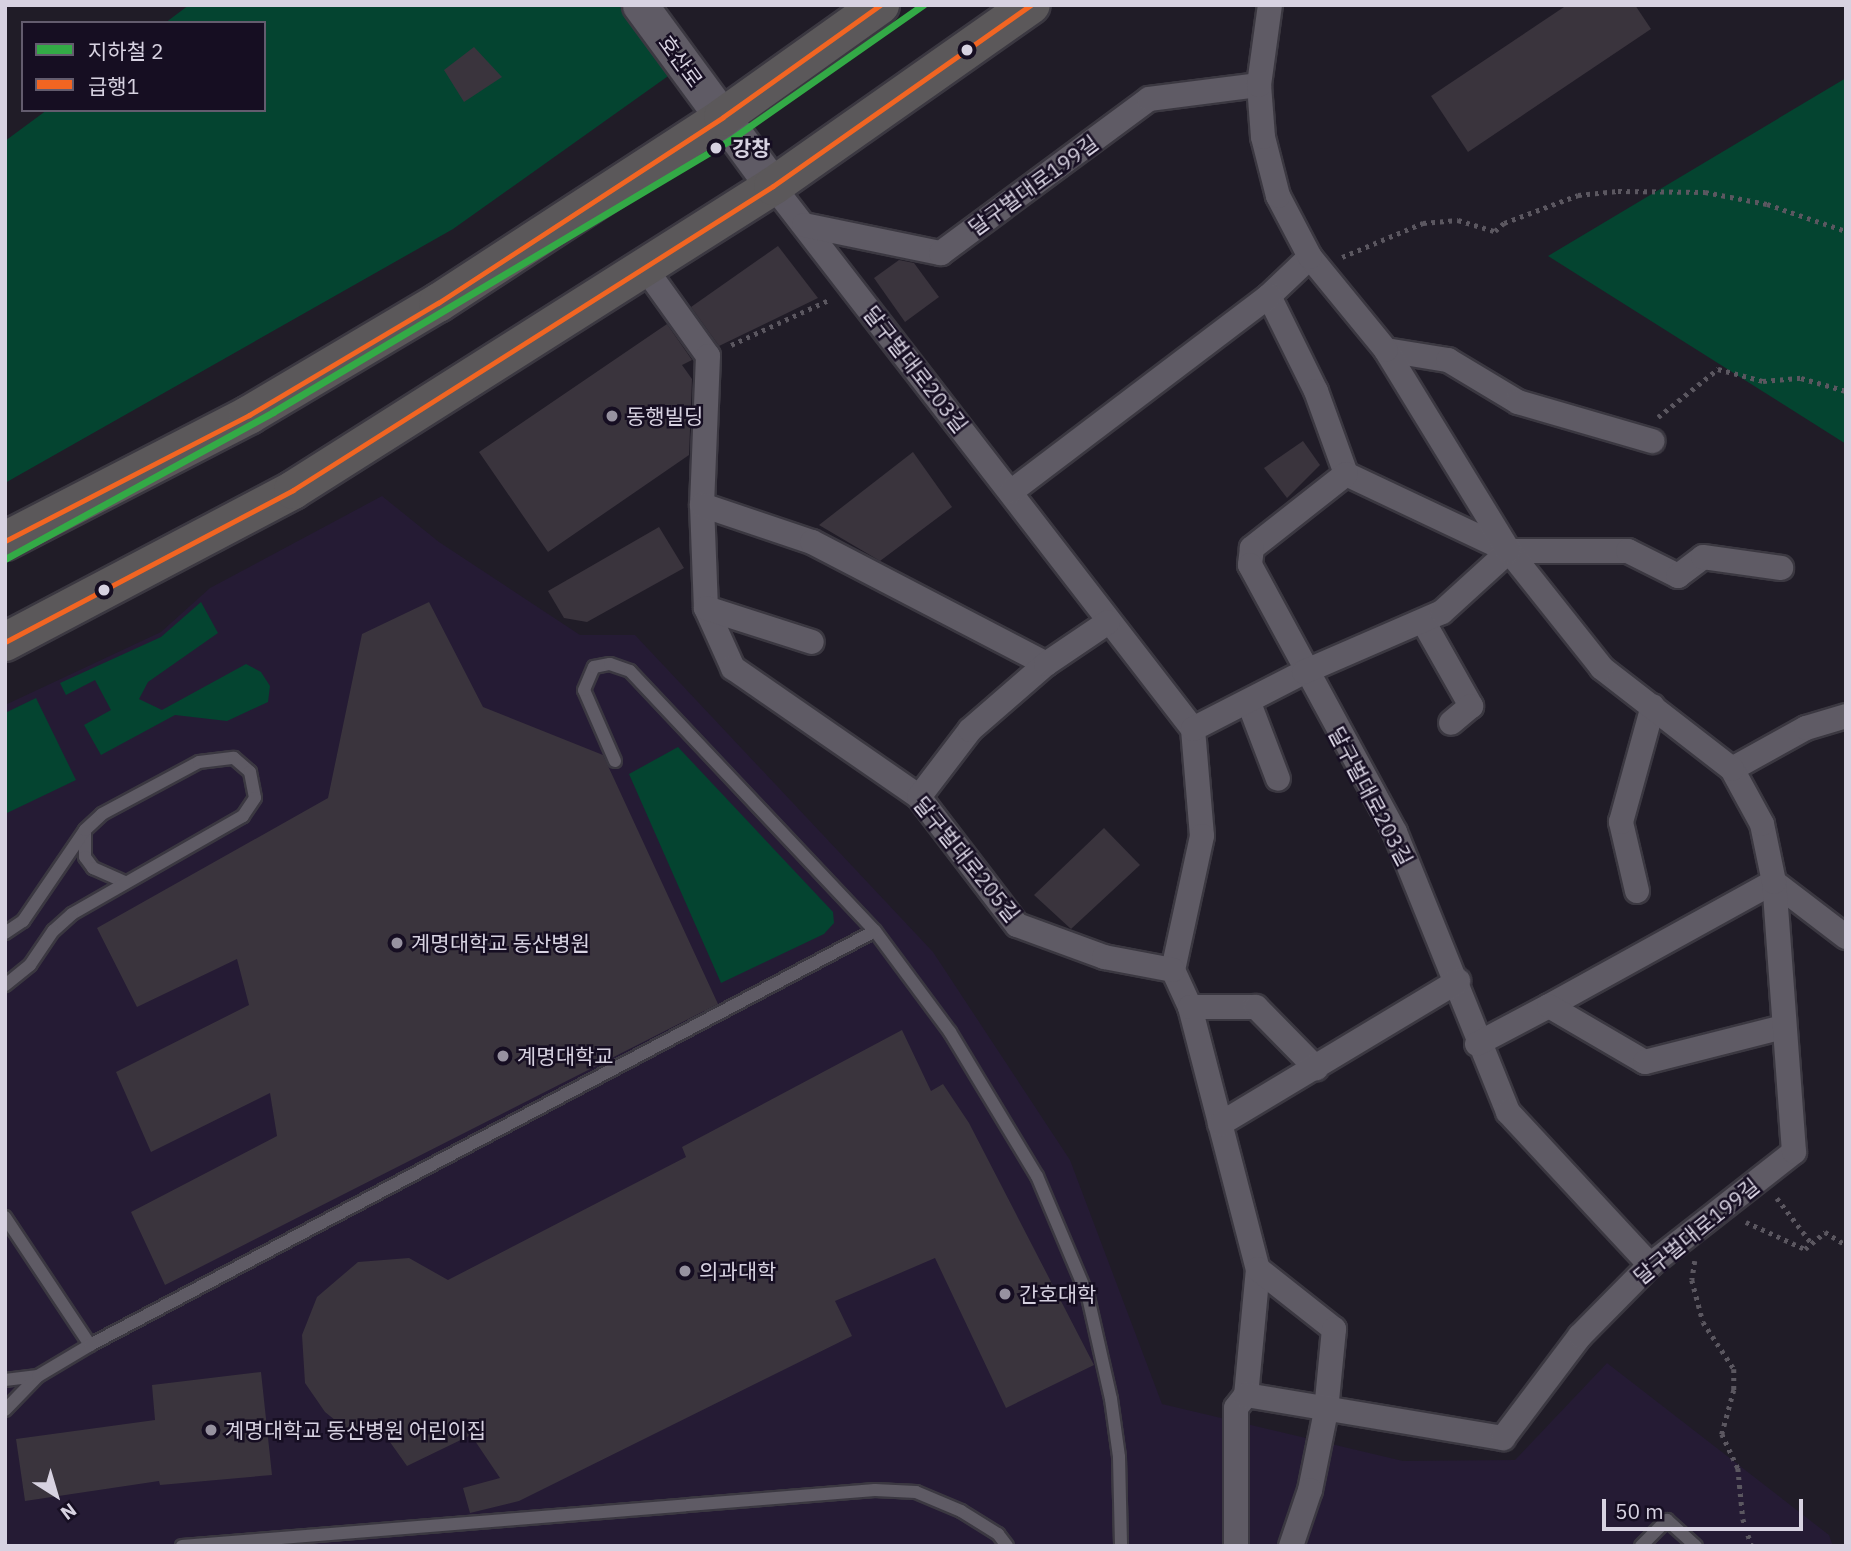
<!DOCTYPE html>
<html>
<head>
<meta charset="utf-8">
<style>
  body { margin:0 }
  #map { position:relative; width:1851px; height:1551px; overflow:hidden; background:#201c27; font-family:"IBM Plex Sans","Noto Sans KR",sans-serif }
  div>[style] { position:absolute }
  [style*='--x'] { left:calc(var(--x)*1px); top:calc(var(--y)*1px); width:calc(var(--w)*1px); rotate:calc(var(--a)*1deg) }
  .built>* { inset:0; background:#251b34 }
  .green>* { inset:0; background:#044430 }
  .building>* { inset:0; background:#3a343d }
  .path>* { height:4.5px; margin-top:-2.25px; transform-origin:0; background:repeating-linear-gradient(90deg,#5b5760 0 3.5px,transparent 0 8.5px) }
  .roads { filter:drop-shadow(2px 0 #3b3841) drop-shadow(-2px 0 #3b3841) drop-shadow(0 2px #3b3841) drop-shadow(0 -2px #3b3841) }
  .lane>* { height:12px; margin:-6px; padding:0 6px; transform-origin:6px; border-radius:6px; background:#5f5b65 }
  .street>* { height:24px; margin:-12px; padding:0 12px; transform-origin:12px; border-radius:12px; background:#5f5b65 }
  .secondary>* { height:35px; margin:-17.5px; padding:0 17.5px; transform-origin:17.5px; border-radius:17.5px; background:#5f5b65 }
  .primary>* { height:38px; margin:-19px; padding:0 19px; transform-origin:19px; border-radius:19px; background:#5b585a }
  .bus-1>* { height:5px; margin:-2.5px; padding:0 2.5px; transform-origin:2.5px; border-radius:2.5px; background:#f26522 }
  .metro-1>* { height:7px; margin:-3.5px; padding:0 3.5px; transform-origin:3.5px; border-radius:3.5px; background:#33aa46 }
  .dots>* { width:19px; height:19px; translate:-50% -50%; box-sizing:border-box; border:4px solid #160e22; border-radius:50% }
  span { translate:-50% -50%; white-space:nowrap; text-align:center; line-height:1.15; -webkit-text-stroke:5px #160e22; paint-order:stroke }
  .street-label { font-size:21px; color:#d7d2e1 }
  .stop-label { font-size:21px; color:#d7d2e1; font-weight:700 }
  .left { translate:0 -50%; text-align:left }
  .poi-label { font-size:21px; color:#d7d2e1 }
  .frame { position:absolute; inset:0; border:7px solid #d7d2e1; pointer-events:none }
  .legend { position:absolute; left:21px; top:21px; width:245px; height:91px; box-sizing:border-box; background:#160e22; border:2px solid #635c6e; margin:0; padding:9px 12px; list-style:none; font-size:21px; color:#d7d2e1 }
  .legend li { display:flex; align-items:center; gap:14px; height:35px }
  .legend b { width:35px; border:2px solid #635c6e }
  .north { position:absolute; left:21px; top:1460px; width:70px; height:70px; -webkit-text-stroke:5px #160e22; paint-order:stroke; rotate:143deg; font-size:19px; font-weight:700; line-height:28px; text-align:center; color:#d7d2e1 }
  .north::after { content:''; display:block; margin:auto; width:24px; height:32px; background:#d7d2e1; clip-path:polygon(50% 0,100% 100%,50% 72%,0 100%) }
  .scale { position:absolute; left:1602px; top:1499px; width:201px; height:32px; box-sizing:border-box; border:4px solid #d7d2e1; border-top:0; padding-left:9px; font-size:21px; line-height:24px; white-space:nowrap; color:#d7d2e1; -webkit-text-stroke:5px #160e22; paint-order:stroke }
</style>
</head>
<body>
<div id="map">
  <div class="built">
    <i style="clip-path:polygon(382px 496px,439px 542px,580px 635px,635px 635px,933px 952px,1070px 1160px,1162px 1404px,1403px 1461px,1515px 1460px,1607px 1363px,1829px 1535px,1833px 1546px,5px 1546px,5px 705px,161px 632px,210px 588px)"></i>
  </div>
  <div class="green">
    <i style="clip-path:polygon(189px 5px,619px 5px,671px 74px,453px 229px,5px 483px,5px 141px,47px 110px,264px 110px,264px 23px,165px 23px)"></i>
    <i style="clip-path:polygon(1846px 78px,1846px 444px,1548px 256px)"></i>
    <i style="clip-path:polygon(201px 602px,218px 633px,148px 682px,139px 699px,162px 710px,246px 664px,261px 672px,270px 686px,268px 702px,227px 721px,175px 715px,101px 755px,84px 725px,111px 710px,95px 680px,66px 695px,60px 683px,161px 637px)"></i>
    <i style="clip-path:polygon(36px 698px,76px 780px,5px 814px,5px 713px)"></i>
    <i style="clip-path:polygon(678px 747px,833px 912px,834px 923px,824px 934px,721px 983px,629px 774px)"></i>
  </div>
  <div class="building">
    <i style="clip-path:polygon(1567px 5px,1635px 5px,1651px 29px,1468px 152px,1431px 96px)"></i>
    <i style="clip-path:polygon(474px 47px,502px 77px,464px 102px,444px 70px)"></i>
    <i style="clip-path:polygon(778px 246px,818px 298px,719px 346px,691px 307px)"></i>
    <i style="clip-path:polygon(899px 260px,914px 263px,939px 297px,905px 322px,874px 278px)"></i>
    <i style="clip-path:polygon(667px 324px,692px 360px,682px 365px,692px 379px,689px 455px,548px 552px,479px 452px)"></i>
    <i style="clip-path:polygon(1303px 441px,1320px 465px,1287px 498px,1264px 468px)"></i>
    <i style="clip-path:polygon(913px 452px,952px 507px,880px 561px,819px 525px)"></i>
    <i style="clip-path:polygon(659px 527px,684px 568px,587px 622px,564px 618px,548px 591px)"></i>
    <i style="clip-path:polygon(429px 602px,483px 707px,603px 755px,718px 1004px,165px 1285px,131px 1212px,277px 1136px,270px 1093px,151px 1152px,116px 1072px,249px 1005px,237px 959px,137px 1007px,97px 928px,328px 798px,362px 634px)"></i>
    <i style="clip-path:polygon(1104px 828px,1140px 865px,1071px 929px,1034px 895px)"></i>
    <i style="clip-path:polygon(902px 1030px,931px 1091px,943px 1084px,969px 1123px,1094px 1365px,1006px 1408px,935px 1258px,835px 1301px,852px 1336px,519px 1501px,470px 1513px,463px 1488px,500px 1478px,471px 1435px,407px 1466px,380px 1428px,351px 1433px,325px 1412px,305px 1383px,302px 1335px,317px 1297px,358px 1262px,409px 1258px,448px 1280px,686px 1157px,682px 1147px)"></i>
    <i style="clip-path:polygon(261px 1372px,272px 1475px,160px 1485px,159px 1481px,25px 1501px,16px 1439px,155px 1420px,152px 1385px)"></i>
  </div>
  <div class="path">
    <i style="--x:1342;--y:257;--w:88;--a:-22.8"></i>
    <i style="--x:1423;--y:223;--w:35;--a:-5"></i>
    <i style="--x:1458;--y:220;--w:39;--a:17"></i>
    <i style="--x:1495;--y:231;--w:12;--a:-42"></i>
    <i style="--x:1504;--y:223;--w:79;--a:-20.7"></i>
    <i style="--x:1578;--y:195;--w:40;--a:-5.7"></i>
    <i style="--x:1618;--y:191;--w:87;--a:0.7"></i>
    <i style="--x:1705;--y:192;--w:63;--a:11"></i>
    <i style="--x:1767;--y:204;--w:83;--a:18.9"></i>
    <i style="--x:731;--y:345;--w:110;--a:-24.7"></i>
    <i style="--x:1658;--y:417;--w:77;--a:-38.7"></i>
    <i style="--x:1718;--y:369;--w:47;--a:14.9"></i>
    <i style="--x:1763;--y:381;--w:38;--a:-5"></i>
    <i style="--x:1801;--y:378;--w:47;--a:16.1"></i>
    <i style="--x:1777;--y:1198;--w:58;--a:52.7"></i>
    <i style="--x:1746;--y:1222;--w:65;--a:24.6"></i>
    <i style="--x:1805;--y:1249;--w:26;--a:-40"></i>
    <i style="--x:1825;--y:1232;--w:25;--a:32"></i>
    <i style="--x:1695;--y:1261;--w:19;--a:99"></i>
    <i style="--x:1692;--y:1280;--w:43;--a:75.3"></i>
    <i style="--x:1703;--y:1322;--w:56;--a:56.6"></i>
    <i style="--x:1734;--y:1369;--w:21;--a:90"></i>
    <i style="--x:1734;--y:1390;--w:46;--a:105.3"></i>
    <i style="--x:1722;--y:1434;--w:38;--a:65"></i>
    <i style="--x:1738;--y:1468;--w:51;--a:84.4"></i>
    <i style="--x:1743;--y:1519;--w:28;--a:72"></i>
  </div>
  <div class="roads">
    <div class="lane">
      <i style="--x:615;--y:761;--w:77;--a:-113.6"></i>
      <i style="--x:584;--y:690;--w:25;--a:-67"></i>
      <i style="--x:594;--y:667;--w:16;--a:-11"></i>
      <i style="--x:610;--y:664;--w:21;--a:19"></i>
      <i style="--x:630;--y:671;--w:357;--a:46.7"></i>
      <i style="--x:875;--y:931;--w:126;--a:53.4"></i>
      <i style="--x:950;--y:1032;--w:168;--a:58.9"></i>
      <i style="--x:1037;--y:1176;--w:131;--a:67.1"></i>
      <i style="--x:1088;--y:1297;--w:105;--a:77.3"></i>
      <i style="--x:1111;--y:1399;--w:59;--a:82.1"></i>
      <i style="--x:1119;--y:1457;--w:89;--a:88.7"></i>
      <i style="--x:85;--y:833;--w:24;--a:90"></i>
      <i style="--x:85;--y:857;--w:14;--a:54"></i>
      <i style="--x:93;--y:868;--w:34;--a:24"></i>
      <i style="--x:5;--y:933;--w:22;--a:-34"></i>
      <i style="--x:23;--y:921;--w:110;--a:-55.7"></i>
      <i style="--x:85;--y:830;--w:23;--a:-43"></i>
      <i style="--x:102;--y:814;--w:110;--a:-28.2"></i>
      <i style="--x:199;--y:762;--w:35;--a:-7"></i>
      <i style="--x:234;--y:758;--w:21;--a:41"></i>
      <i style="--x:250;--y:772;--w:26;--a:79"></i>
      <i style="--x:255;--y:798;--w:22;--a:124"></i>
      <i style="--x:243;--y:816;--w:197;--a:150.2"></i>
      <i style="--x:72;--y:914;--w:25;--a:138"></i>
      <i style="--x:53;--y:931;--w:41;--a:124.1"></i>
      <i style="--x:30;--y:965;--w:32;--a:141"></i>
      <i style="--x:5;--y:1217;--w:154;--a:56.4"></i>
      <i style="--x:5;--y:1380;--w:33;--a:-7"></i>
      <i style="--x:5;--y:1410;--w:47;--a:-45.9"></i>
      <i style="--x:38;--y:1376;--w:61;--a:-30.8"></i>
      <i style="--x:90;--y:1345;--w:887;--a:-27.81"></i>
      <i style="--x:182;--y:1546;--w:695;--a:-4.62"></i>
      <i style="--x:875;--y:1490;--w:41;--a:2.8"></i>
      <i style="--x:916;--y:1492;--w:49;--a:22.9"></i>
      <i style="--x:961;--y:1511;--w:44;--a:31.9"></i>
      <i style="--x:998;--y:1534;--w:15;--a:53"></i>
      <i style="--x:1641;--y:1546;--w:37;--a:-45"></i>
      <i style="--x:1667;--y:1520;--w:39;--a:42"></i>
    </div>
    <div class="street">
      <i style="--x:773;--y:186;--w:686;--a:52.28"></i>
      <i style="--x:1193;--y:729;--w:107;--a:85.2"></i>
      <i style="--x:1202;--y:836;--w:137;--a:102.2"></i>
      <i style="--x:1173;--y:970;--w:41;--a:65.3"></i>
      <i style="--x:1190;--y:1007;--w:271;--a:75.5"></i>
      <i style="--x:1258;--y:1269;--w:127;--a:95.4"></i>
      <i style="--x:1246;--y:1395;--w:16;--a:128"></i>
      <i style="--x:1236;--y:1408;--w:138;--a:90"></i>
      <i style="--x:804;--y:225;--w:140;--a:11.6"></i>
      <i style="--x:941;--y:253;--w:259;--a:-36.5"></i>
      <i style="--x:1149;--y:99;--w:111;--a:-7.3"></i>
      <i style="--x:1310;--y:257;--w:57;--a:136.4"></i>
      <i style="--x:1269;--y:296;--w:106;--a:63.7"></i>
      <i style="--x:1316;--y:391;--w:88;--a:70.1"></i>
      <i style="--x:1346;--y:474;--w:180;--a:25.3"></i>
      <i style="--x:1509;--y:551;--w:119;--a:0"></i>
      <i style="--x:1628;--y:551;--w:56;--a:26.6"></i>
      <i style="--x:1678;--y:576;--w:31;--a:-37"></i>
      <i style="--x:1703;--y:557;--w:79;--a:8"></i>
      <i style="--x:645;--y:268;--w:108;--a:54.4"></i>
      <i style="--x:708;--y:356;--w:149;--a:92.3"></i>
      <i style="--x:702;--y:505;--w:103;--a:87.8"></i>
      <i style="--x:706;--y:608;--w:66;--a:65.8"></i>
      <i style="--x:733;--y:668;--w:226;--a:34.7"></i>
      <i style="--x:919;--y:797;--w:161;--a:52.6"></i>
      <i style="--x:1017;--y:925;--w:93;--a:20.2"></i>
      <i style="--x:1104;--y:957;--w:70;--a:10.7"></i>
      <i style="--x:1386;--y:350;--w:63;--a:9.2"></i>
      <i style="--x:1448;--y:360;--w:82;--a:31"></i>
      <i style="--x:1518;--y:402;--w:140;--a:16.2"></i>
      <i style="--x:1346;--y:474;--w:120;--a:141.8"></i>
      <i style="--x:1252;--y:548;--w:17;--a:97"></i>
      <i style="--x:1250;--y:565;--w:304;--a:61.5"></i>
      <i style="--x:1395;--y:832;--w:302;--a:68"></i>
      <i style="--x:1508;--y:1112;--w:209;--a:47.1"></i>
      <i style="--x:1012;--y:491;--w:323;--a:-37.2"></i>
      <i style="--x:702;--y:505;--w:116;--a:18.6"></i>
      <i style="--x:812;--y:542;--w:264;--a:27.5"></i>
      <i style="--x:706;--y:608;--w:111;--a:17.8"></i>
      <i style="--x:1423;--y:621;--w:98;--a:60.5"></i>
      <i style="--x:1471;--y:706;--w:26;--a:140"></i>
      <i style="--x:1249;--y:703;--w:81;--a:69.1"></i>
      <i style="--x:1193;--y:729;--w:125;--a:-27.2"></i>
      <i style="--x:1304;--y:672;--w:150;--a:-23.5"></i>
      <i style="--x:1442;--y:612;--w:91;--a:-42.3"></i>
      <i style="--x:1732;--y:769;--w:85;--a:-29"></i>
      <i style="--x:1806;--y:728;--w:42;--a:-16.7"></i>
      <i style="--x:919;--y:797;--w:84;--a:-52.7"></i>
      <i style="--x:970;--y:730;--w:101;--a:-41"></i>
      <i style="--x:1046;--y:664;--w:75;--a:-34.1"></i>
      <i style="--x:1637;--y:891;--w:71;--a:-103.1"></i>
      <i style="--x:1621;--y:822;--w:120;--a:-74.6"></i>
      <i style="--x:1549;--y:1006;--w:257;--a:-28.9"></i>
      <i style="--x:1774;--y:882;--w:91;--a:37.4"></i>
      <i style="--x:1190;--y:1007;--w:66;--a:0"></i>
      <i style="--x:1256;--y:1007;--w:86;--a:45.5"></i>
      <i style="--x:1477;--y:1044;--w:81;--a:-27.8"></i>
      <i style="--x:1549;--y:1006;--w:111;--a:30.3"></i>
      <i style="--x:1645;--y:1062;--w:142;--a:-14.2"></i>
      <i style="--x:1220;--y:1124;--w:278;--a:-31"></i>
      <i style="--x:1258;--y:1269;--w:97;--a:38.3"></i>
      <i style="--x:1334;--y:1329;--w:82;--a:95.6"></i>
      <i style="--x:1326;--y:1411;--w:81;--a:101.4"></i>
      <i style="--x:1310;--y:1490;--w:59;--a:108.7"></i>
      <i style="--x:1246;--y:1395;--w:261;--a:9.5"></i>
      <i style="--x:1503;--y:1438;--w:128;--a:-53"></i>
      <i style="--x:1580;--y:1336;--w:100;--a:-45.4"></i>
      <i style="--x:1650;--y:1265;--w:183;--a:-38.1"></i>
      <i style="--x:1794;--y:1152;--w:271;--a:-94.2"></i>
      <i style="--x:1774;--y:882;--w:59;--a:-101.7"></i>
      <i style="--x:1762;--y:824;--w:63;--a:-118.6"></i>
      <i style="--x:1732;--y:769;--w:165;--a:-142.2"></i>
      <i style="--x:1602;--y:668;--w:149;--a:-128.5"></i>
      <i style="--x:1509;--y:551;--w:236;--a:-121.5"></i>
      <i style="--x:1386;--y:350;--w:120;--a:-129.3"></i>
      <i style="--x:1310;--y:257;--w:69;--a:-117.7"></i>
      <i style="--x:1278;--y:196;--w:61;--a:-104.3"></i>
      <i style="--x:1263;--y:137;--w:52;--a:-94.4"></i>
      <i style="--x:1259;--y:85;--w:81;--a:-82.2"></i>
    </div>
    <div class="secondary">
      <i style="--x:640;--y:5;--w:225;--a:53.7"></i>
    </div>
    <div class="primary">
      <i style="--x:5;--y:541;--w:275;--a:-27.3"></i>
      <i style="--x:249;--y:415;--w:220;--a:-30.7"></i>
      <i style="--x:438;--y:303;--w:340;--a:-33.1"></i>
      <i style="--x:723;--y:117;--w:193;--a:-35.5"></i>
      <i style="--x:5;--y:642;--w:326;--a:-27.8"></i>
      <i style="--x:293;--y:490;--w:568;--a:-32.35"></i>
      <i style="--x:773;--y:186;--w:315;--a:-35.1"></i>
    </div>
  </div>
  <div class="bus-1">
    <i style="--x:5;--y:541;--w:275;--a:-27.3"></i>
    <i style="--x:249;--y:415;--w:220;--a:-30.7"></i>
    <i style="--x:438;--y:303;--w:340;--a:-33.1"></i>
    <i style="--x:723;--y:117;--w:193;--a:-35.5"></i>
    <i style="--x:5;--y:642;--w:326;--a:-27.8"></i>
    <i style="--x:293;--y:490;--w:568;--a:-32.35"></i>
    <i style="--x:773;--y:186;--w:315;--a:-35.1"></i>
  </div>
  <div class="metro-1">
    <i style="--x:5;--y:559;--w:306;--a:-28.7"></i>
    <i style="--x:273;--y:412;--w:532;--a:-30.76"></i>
    <i style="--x:730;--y:140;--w:236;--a:-35"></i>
  </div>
  <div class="dots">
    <i style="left:967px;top:50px;background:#d7d2e1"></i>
    <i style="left:716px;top:148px;background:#d7d2e1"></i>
    <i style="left:612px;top:416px;background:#9792a0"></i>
    <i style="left:104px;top:590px;background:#d7d2e1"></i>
    <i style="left:397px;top:943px;background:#9792a0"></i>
    <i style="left:503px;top:1056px;background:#9792a0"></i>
    <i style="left:685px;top:1271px;background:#9792a0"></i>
    <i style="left:1005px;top:1294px;background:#9792a0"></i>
    <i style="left:211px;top:1430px;background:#9792a0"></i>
  </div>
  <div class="street-label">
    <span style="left:681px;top:61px;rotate:54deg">호산로</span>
    <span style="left:1033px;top:185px;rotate:-36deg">달구벌대로199길</span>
    <span style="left:916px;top:369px;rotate:52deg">달구벌대로203길</span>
    <span style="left:1371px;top:796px;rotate:62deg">달구벌대로203길</span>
    <span style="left:967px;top:859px;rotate:51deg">달구벌대로205길</span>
    <span style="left:1696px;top:1231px;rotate:-39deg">달구벌대로199길</span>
  </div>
  <div class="stop-label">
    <span class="left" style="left:732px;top:148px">강창</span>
  </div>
  <div class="poi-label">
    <span class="left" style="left:626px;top:416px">동행빌딩</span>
    <span class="left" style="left:411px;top:943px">계명대학교 동산병원</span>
    <span class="left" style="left:517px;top:1056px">계명대학교</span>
    <span class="left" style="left:699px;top:1271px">의과대학</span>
    <span class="left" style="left:1019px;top:1294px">간호대학</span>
    <span class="left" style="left:225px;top:1430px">계명대학교 동산병원 어린이집</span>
  </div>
  <div class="frame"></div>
  <ul class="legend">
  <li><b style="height:9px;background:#33aa46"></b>지하철 2</li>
  <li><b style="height:9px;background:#f26522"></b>급행1</li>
  </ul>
  <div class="north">N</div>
  <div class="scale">50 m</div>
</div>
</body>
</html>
